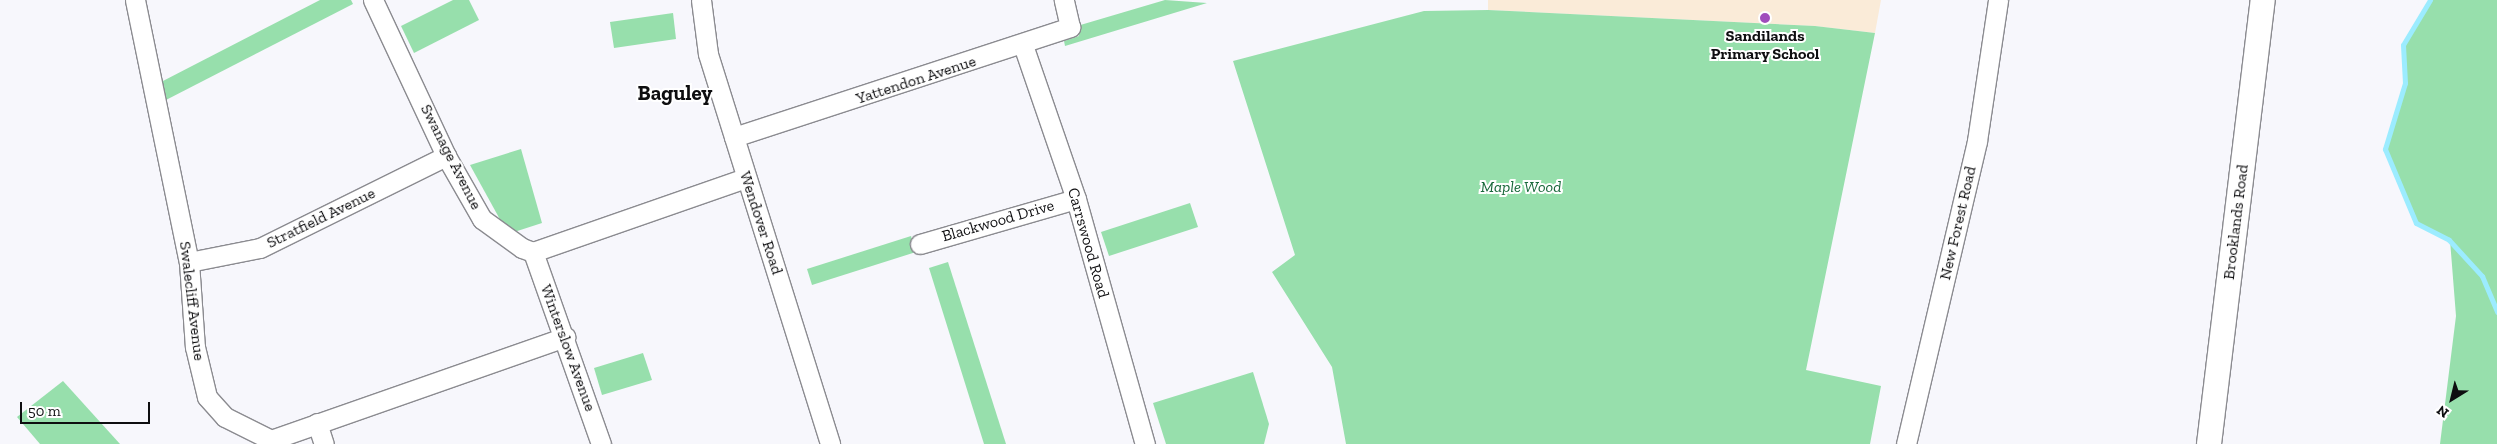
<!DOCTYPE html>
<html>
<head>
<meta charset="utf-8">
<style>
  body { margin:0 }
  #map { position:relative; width:2497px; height:444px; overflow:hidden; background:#f7f7fc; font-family:"Zilla Slab",serif }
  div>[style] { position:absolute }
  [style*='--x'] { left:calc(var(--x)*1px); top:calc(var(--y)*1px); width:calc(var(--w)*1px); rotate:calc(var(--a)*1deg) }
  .education>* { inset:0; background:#faebd8 }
  .green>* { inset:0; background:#97dfac }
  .stream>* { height:5px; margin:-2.5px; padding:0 2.5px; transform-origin:2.5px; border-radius:2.5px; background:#9cecff }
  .roads { filter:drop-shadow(1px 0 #8b8b90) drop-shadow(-1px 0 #8b8b90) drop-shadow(0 1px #8b8b90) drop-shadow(0 -1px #8b8b90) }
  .minor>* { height:19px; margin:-9.5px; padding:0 9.5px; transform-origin:9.5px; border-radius:9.5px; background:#fff }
  .tertiary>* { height:24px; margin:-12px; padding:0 12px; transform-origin:12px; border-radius:12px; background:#fff }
  .dots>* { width:14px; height:14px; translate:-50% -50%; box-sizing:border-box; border:2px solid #fff; border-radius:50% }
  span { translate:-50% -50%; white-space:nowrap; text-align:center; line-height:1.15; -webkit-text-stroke:4px #fff; paint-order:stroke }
  .poi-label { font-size:16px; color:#0e0e10; font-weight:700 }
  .street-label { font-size:16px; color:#0e0e10 }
  .park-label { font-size:16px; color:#176739; font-style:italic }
  .district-label { font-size:21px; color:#0e0e10; font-weight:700 }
  .north { position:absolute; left:2427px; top:374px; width:50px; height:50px; -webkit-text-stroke:4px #fff; paint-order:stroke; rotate:216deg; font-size:14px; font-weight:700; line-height:20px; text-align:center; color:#0e0e10 }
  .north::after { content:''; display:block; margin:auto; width:18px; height:22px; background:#0e0e10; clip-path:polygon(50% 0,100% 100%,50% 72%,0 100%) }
  .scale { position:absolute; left:20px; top:402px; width:130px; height:22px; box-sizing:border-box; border:2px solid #0e0e10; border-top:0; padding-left:6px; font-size:15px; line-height:18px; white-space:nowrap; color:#0e0e10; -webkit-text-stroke:4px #fff; paint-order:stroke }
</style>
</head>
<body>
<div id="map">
  <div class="education">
    <i style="clip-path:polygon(1488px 0,1881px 0,1875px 33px,1815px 26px,1488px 10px)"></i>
  </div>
  <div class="green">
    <i style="clip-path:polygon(320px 0,351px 0,353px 4px,164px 101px,161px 82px)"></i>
    <i style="clip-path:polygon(453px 0,469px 0,479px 20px,414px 53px,401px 26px)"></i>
    <i style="clip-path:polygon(1165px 0,1207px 3px,1065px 46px,1064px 41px,1079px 36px,1077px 26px)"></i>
    <i style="clip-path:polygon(2430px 0,2497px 0,2497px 444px,2440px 444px,2456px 316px,2450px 240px,2416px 223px,2385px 149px,2405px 83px,2403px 45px)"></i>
    <i style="clip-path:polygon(1488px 10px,1815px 26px,1875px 33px,1806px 370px,1881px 386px,1870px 444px,1346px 444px,1332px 367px,1272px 272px,1295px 255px,1233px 61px,1424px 11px)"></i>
    <i style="clip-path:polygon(673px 13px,676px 39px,614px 48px,610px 22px)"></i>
    <i style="clip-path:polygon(521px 149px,542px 223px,508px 234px,470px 165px)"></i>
    <i style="clip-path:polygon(1190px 203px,1198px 227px,1109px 256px,1101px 232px)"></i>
    <i style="clip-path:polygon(911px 236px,916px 252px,812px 285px,807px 269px)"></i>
    <i style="clip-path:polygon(948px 262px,1006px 444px,984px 444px,929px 268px)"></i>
    <i style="clip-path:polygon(643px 353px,652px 380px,602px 395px,594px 368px)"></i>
    <i style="clip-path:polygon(1253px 372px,1269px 424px,1264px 444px,1166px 444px,1153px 403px)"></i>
    <i style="clip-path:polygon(63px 381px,120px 444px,40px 444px,17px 417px)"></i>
  </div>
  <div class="stream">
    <i style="--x:2430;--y:0;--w:52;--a:121"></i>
    <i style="--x:2403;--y:45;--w:38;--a:87"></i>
    <i style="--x:2405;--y:83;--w:69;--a:106.9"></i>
    <i style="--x:2385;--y:149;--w:80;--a:67.3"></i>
    <i style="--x:2416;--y:223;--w:37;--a:27"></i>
    <i style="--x:2449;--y:240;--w:49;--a:47.5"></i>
    <i style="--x:2482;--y:276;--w:39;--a:67"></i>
  </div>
  <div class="roads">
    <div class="minor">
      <i style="--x:135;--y:0;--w:268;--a:78.4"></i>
      <i style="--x:189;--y:262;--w:85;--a:86"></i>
      <i style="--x:195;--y:347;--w:51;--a:76.5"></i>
      <i style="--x:207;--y:397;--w:27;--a:48"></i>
      <i style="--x:225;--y:417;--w:51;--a:26.6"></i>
      <i style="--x:271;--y:440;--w:312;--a:-19.3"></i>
      <i style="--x:373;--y:0;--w:172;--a:64.9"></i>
      <i style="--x:446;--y:156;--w:73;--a:60.3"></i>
      <i style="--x:482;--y:219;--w:49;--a:35.9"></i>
      <i style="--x:522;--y:248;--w:12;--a:20"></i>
      <i style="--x:533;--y:252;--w:225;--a:-19.2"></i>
      <i style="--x:701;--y:0;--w:54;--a:82.6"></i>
      <i style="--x:708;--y:54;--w:409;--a:72.6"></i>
      <i style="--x:1023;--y:45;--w:163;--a:71"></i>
      <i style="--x:1076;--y:199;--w:255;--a:74.3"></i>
      <i style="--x:734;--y:137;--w:354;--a:-18.1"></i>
      <i style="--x:1070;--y:27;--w:28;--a:-103"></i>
      <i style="--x:920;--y:244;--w:162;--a:-16.1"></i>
      <i style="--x:533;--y:252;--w:204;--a:70.5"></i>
      <i style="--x:189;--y:262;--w:72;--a:-11.2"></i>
      <i style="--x:260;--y:248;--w:208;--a:-26.3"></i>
      <i style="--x:317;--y:423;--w:22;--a:72"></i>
      <i style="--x:1906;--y:444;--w:311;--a:-76.8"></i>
      <i style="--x:1977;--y:141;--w:143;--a:-81.5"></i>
    </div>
    <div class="tertiary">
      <i style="--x:2209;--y:444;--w:447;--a:-83.1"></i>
    </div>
  </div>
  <div class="dots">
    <i style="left:1765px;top:18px;background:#a04dbc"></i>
  </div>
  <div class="poi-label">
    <span style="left:1765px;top:45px">Sandilands<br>Primary School</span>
  </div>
  <div class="street-label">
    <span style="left:916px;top:80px;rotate:-18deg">Yattendon Avenue</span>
    <span style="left:451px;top:157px;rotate:63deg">Swanage Avenue</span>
    <span style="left:321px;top:218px;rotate:-26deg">Stratfield Avenue</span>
    <span style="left:998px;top:221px;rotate:-16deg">Blackwood Drive</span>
    <span style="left:2236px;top:222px;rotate:-83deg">Brooklands Road</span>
    <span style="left:761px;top:223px;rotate:72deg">Wendover Road</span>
    <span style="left:1958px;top:223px;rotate:-77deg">New Forest Road</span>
    <span style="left:1088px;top:243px;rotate:74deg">Carrswood Road</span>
    <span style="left:192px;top:301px;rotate:83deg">Swalecliff Avenue</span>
    <span style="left:568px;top:348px;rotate:70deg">Winterslow Avenue</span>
  </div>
  <div class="park-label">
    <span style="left:1521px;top:187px">Maple Wood</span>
  </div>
  <div class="district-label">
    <span style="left:675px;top:93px">Baguley</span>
  </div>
  <div class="north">N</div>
  <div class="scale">50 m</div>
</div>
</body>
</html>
